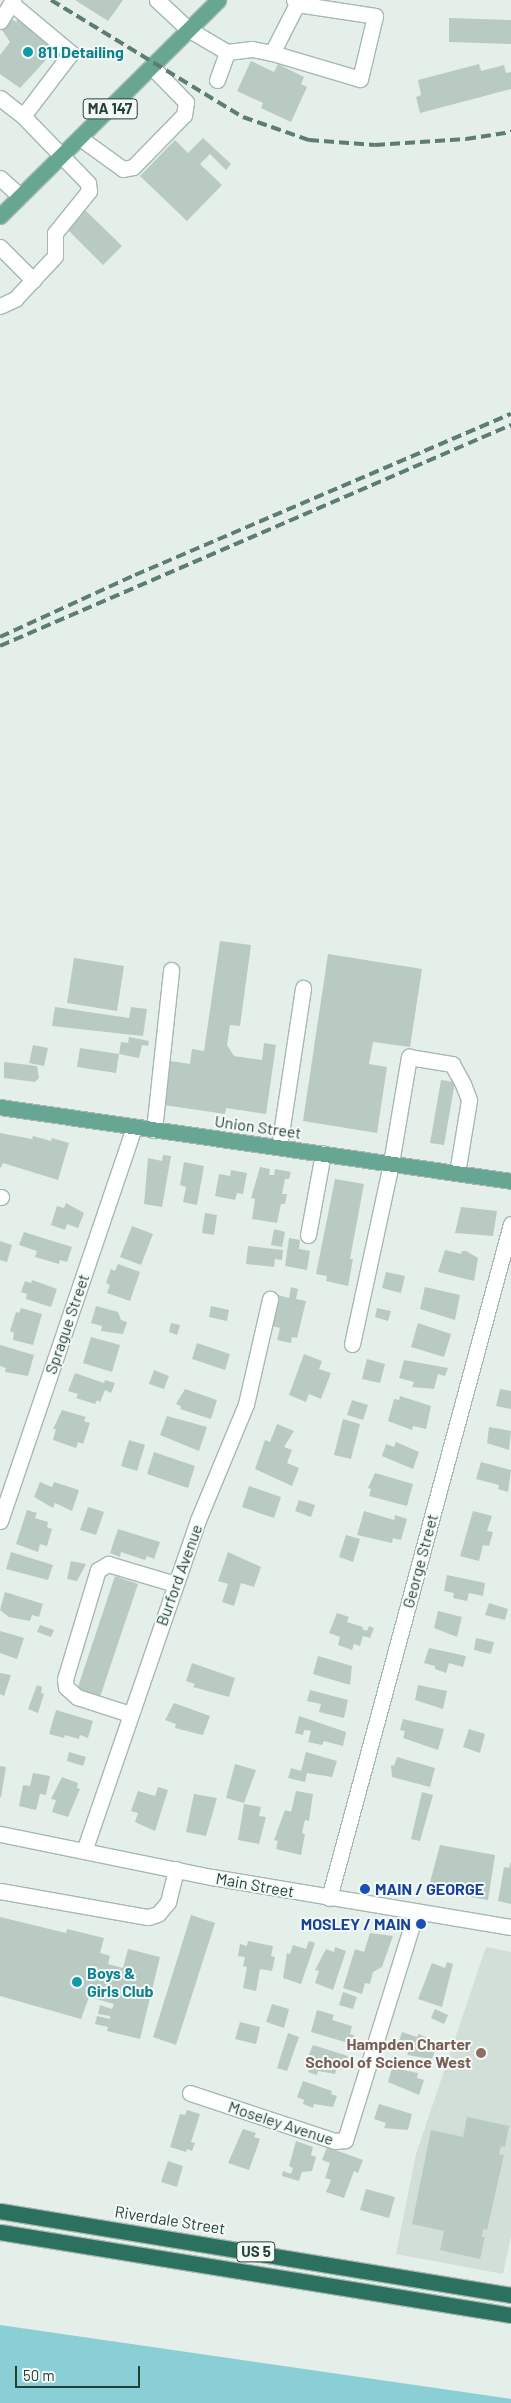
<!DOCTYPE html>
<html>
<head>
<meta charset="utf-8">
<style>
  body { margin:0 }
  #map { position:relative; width:511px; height:2403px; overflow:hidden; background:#e4efea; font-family:Barlow,sans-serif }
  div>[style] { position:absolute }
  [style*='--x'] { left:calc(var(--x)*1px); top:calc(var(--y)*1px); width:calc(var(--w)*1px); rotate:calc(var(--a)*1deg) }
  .built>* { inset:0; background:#d2dfd8 }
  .water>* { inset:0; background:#8aced6 }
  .building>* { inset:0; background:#b9cac2 }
  .roads { filter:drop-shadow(1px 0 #a6b8b1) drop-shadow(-1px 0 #a6b8b1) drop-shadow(0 1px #a6b8b1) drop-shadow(0 -1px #a6b8b1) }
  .minor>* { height:15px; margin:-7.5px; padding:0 7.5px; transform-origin:7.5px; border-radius:7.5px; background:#fff }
  .major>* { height:15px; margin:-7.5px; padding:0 7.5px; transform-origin:7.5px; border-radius:7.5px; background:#67a693 }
  .highway>* { height:15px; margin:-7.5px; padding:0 7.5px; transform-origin:7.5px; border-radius:7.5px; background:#2c705f }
  .rail>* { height:4px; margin-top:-2px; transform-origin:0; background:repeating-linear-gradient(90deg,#5d7d73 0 10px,transparent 0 15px) }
  .dots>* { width:14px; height:14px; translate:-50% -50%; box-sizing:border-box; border:2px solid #f5faf8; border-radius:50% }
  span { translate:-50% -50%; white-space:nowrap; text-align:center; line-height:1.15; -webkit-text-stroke:4px #f5faf8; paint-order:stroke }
  .shield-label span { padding:1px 4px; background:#f5faf8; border:1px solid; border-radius:4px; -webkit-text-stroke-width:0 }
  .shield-label { font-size:15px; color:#224238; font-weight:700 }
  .culture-label { font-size:16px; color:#0d838f; font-weight:700 }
  .left { translate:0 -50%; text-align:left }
  .street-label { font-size:16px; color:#224238 }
  .transit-label { font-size:16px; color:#164399; font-weight:700 }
  .right { translate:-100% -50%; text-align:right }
  .education-label { font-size:16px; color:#785e54; font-weight:700 }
  .scale { position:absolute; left:15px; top:2366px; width:125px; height:22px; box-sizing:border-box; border:2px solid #224238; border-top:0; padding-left:6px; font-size:15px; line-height:18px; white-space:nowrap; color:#224238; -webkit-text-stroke:4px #f5faf8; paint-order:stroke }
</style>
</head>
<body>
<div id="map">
  <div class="built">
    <i style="clip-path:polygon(486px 1947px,511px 1952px,511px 2236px,503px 2274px,396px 2254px,416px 2154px)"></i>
  </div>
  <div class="water">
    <i style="clip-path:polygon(0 2325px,511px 2399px,511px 2403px,0 2403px)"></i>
  </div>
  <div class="building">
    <i style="clip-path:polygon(75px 0,123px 0,108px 21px)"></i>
    <i style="clip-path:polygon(19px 17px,56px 49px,20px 88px,0 74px,0 55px,10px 42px,2px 30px,11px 18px,16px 22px)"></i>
    <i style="clip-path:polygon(449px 18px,511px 20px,511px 44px,449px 42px)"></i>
    <i style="clip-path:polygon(251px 61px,274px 72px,278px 64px,304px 77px,301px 84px,307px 87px,291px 122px,261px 108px,263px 103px,237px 91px)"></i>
    <i style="clip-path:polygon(479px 64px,481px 71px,504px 65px,506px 73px,511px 72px,511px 89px,420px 113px,416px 97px,421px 95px,418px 80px)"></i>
    <i style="clip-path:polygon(203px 138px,231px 164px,226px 170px,210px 154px,200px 164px,222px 185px,187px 221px,140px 176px,175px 140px,188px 153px)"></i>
    <i style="clip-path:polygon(82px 207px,122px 246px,103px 265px,64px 226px)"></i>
    <i style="clip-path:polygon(220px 941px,251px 945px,240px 1026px,230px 1025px,227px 1045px,234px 1056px,262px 1060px,264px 1043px,276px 1045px,266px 1114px,226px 1108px,225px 1114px,164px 1105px,170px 1061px,190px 1064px,192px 1049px,204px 1051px)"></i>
    <i style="clip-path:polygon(328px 954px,422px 969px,410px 1047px,373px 1042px,369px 1064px,387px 1067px,377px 1133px,303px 1121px)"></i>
    <i style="clip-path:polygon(74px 958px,124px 966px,117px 1011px,67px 1003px)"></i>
    <i style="clip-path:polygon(55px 1007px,129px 1018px,131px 1007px,147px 1009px,143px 1036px,52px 1026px)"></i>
    <i style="clip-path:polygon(129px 1037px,149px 1041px,148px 1046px,142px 1045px,139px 1058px,119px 1054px,121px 1042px,128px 1043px)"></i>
    <i style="clip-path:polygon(33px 1045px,48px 1048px,44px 1066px,29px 1063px)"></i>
    <i style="clip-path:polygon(80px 1048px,119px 1054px,116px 1073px,77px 1067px)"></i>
    <i style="clip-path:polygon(4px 1062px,37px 1066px,39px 1078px,35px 1082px,4px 1078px)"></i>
    <i style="clip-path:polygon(441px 1080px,455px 1082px,444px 1145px,430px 1143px)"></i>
    <i style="clip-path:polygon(0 1133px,32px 1139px,33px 1136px,51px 1141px,52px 1138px,69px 1143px,58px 1180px,3px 1163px,0 1169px)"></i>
    <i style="clip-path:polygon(163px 1155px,171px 1156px,162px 1207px,144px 1204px,148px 1158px,162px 1161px)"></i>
    <i style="clip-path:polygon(184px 1162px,204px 1166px,197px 1205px,183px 1202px,186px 1187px,180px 1185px)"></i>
    <i style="clip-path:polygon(260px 1167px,270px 1169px,269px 1175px,274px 1175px,275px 1169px,291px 1172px,289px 1179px,285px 1179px,282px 1194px,287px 1194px,285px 1204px,281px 1204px,277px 1223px,252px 1219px,255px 1199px,251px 1198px)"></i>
    <i style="clip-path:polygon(231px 1170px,247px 1173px,243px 1194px,237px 1193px,235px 1200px,215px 1196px,219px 1174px,230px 1176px)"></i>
    <i style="clip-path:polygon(335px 1179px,364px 1184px,350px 1259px,353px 1259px,348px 1286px,326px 1281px,327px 1276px,316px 1274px)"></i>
    <i style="clip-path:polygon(66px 1203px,84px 1213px,78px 1228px,67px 1224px,65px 1230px,51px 1225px,57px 1206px,64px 1208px)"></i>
    <i style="clip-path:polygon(461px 1207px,497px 1211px,493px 1236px,455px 1233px)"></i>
    <i style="clip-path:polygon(205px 1213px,217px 1215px,214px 1235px,202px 1233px)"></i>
    <i style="clip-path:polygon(132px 1226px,153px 1234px,141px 1265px,120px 1257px)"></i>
    <i style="clip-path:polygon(274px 1229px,285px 1232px,282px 1247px,271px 1245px)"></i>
    <i style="clip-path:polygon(24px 1232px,72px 1247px,67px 1262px,60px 1260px,59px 1264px,35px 1257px,37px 1251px,19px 1245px)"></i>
    <i style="clip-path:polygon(289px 1238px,300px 1240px,299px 1249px,310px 1251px,307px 1270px,285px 1266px)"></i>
    <i style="clip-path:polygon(0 1241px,12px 1245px,7px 1262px,0 1260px)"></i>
    <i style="clip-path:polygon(248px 1246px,283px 1250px,282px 1260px,275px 1259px,274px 1267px,246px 1264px)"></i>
    <i style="clip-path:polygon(445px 1250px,461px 1254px,462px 1251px,466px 1251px,478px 1258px,474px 1281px,438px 1272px)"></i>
    <i style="clip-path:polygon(118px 1264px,140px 1272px,130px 1301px,107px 1293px,110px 1285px,106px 1283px,111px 1269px,115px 1271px)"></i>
    <i style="clip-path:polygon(386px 1272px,405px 1276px,401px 1293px,382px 1288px)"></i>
    <i style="clip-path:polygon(32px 1280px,57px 1289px,51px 1307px,26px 1299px,27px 1294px,21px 1292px,25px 1281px,31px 1283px)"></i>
    <i style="clip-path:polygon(291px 1287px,298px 1289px,296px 1299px,306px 1301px,297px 1338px,292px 1337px,291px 1343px,277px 1340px,280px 1328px,271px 1326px,278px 1295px,289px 1298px)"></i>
    <i style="clip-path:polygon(425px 1287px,460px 1295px,455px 1320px,420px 1309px)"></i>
    <i style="clip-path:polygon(96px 1306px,118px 1312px,121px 1320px,127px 1322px,123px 1334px,101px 1331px,102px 1326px,91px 1323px)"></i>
    <i style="clip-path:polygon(211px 1306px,229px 1310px,227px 1321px,209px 1317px)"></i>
    <i style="clip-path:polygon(21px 1308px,42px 1314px,33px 1345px,13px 1340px,14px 1333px,10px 1331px,16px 1312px,19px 1313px)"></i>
    <i style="clip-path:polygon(377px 1308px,391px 1311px,388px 1321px,375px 1317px)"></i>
    <i style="clip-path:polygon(171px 1323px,180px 1325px,177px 1335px,169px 1332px)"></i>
    <i style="clip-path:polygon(418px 1323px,451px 1334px,444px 1357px,411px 1347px)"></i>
    <i style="clip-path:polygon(91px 1337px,120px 1345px,112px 1372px,83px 1363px)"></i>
    <i style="clip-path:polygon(197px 1343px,230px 1354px,225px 1370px,192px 1359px)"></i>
    <i style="clip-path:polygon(0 1345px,34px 1355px,28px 1376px,5px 1372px,6px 1368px,0 1366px)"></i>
    <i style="clip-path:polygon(304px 1354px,322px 1361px,319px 1369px,331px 1373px,321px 1399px,309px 1394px,306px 1402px,289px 1395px)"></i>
    <i style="clip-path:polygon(367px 1359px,385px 1364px,380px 1383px,362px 1379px)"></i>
    <i style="clip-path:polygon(404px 1360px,448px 1368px,445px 1376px,438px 1374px,434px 1389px,412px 1387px,414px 1382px,399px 1378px)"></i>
    <i style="clip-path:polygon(154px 1370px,169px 1376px,164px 1389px,149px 1384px)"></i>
    <i style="clip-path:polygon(75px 1373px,104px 1383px,105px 1380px,115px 1383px,111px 1393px,105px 1390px,100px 1402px,97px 1400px,95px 1404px,76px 1398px,78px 1394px,68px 1391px)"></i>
    <i style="clip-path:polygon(185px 1389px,217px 1400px,211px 1419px,180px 1409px,181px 1406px,176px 1404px)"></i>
    <i style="clip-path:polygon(500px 1389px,511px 1391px,511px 1409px,496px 1406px)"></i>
    <i style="clip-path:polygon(400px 1396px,431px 1406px,426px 1429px,413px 1426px,412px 1430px,388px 1421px,394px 1399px,399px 1400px)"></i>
    <i style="clip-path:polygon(352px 1400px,368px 1405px,363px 1420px,347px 1415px)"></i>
    <i style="clip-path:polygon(62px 1410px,86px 1417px,84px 1421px,90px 1423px,83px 1444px,78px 1442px,76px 1448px,53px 1440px,56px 1429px,53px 1429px)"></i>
    <i style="clip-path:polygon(167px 1416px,207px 1427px,199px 1451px,160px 1435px)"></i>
    <i style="clip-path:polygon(343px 1419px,360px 1424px,351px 1459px,334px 1455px)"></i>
    <i style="clip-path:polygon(277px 1424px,294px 1431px,284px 1447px,292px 1450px,287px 1463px,299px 1468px,292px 1486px,255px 1469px,265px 1440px,270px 1442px)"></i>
    <i style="clip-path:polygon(489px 1427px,511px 1431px,509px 1450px,487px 1443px)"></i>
    <i style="clip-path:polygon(129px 1440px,145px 1445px,137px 1471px,121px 1466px)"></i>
    <i style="clip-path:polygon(396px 1442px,419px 1452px,413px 1469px,382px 1456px,386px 1444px,394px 1447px)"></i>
    <i style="clip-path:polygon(154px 1452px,195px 1466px,188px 1488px,147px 1474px)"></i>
    <i style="clip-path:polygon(481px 1462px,511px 1470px,508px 1492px,498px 1489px,499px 1485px,476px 1479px)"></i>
    <i style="clip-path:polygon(375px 1473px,413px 1484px,407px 1506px,369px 1496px,371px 1489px,368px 1488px)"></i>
    <i style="clip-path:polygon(40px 1482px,52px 1487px,54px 1482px,79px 1490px,72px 1511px,55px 1503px,53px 1508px,34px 1497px)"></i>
    <i style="clip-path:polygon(249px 1486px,281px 1497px,274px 1518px,242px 1507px)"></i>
    <i style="clip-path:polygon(299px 1500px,315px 1505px,311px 1517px,295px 1511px)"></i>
    <i style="clip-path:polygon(88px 1507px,104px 1512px,96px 1535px,80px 1530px)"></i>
    <i style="clip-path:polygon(27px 1510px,37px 1513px,35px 1518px,48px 1522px,47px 1527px,52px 1529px,47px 1546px,40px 1544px,38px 1552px,16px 1544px)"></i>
    <i style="clip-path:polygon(364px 1511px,394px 1520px,395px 1515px,407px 1519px,401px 1540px,393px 1538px,392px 1543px,357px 1535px)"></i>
    <i style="clip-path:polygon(473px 1511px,492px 1516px,487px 1531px,493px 1532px,489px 1546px,483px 1545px,479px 1561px,460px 1556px)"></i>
    <i style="clip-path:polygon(118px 1529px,160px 1542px,154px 1559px,147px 1556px,145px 1560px,121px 1552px,120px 1557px,110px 1553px)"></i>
    <i style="clip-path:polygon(346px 1535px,360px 1539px,353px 1562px,339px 1557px)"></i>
    <i style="clip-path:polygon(11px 1552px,53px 1565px,48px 1580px,6px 1569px)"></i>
    <i style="clip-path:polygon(228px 1552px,261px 1567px,254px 1587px,241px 1583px,234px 1606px,222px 1602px,228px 1584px,218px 1581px)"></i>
    <i style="clip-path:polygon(71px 1561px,86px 1564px,77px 1581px,67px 1579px)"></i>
    <i style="clip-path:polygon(447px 1575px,485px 1583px,483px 1596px,469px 1593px,467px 1601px,453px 1598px,454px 1593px,444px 1591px)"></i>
    <i style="clip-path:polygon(115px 1576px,138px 1584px,100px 1697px,77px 1690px)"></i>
    <i style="clip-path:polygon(5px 1592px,43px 1604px,39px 1617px,32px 1615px,30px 1621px,9px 1617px,0 1610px)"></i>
    <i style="clip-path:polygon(489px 1603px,508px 1609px,505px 1620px,485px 1615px)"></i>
    <i style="clip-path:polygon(438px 1611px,462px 1617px,457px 1637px,434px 1628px)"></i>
    <i style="clip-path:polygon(337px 1613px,349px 1617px,347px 1622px,363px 1627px,362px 1629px,367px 1631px,369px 1626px,374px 1628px,370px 1638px,363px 1636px,360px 1646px,354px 1644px,352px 1650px,338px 1645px,340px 1637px,329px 1633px)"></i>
    <i style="clip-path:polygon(40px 1625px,54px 1630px,51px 1637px,37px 1632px)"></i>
    <i style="clip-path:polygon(0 1631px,24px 1638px,17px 1659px,0 1653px)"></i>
    <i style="clip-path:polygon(476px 1638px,494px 1642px,491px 1654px,474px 1650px)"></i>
    <i style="clip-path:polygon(429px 1648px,466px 1656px,463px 1667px,449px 1663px,446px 1673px,435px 1669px,435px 1666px,424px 1663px)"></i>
    <i style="clip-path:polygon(318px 1656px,352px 1666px,350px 1685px,313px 1674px)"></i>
    <i style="clip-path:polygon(192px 1663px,235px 1678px,229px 1697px,193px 1687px,195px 1684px,186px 1681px)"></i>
    <i style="clip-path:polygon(0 1673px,11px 1675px,4px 1696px,0 1694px)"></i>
    <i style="clip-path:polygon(37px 1685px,42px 1687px,41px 1693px,44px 1694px,38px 1713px,28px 1709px)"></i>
    <i style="clip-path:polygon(418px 1685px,447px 1691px,443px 1709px,415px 1700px)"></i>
    <i style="clip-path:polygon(310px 1690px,348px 1700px,344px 1718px,319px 1712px,321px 1704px,307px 1701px)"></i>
    <i style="clip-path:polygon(174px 1703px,210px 1716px,203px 1735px,175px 1728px,176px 1724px,165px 1720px)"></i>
    <i style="clip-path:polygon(56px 1710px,93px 1721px,88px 1738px,80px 1735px,79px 1739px,65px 1735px,64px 1738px,49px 1734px)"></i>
    <i style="clip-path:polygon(299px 1716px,346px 1732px,343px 1746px,324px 1741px,322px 1745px,308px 1742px,311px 1731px,304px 1730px,303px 1735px,295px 1733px)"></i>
    <i style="clip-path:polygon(403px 1719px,444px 1729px,438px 1750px,403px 1738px,405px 1731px,400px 1730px)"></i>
    <i style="clip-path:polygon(469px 1729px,485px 1734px,480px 1753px,463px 1747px)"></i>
    <i style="clip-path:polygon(69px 1752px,86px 1757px,83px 1766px,67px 1761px)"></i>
    <i style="clip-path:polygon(306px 1752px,337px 1761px,332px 1777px,307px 1773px,305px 1782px,288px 1778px,291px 1768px,301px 1771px)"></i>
    <i style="clip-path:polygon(397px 1757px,435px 1768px,430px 1787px,392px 1777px,391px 1765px,394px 1766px)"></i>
    <i style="clip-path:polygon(235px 1764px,256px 1770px,244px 1803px,226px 1798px)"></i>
    <i style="clip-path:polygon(0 1766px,6px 1767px,1px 1797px,0 1797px)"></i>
    <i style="clip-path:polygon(33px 1773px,50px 1776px,46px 1795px,40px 1794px,36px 1810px,19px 1806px,23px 1785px,30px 1786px)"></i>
    <i style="clip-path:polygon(62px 1777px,78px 1783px,77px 1788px,80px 1789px,68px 1817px,52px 1812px,56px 1800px,51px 1799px)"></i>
    <i style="clip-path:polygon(158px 1787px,168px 1790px,155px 1831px,135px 1822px,138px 1813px,131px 1811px,138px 1791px,155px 1796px)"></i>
    <i style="clip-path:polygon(296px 1791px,313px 1794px,309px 1821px,305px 1820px,302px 1833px,305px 1834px,301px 1855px,276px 1849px,278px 1841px,274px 1840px,285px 1810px,291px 1812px)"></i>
    <i style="clip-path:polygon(422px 1792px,433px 1795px,420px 1841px,411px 1839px)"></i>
    <i style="clip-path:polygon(194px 1794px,217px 1798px,206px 1836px,186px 1832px)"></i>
    <i style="clip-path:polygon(244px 1804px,261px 1807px,259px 1816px,266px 1817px,259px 1844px,238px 1840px)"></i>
    <i style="clip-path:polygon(440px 1845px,495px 1855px,488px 1900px,428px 1890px)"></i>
    <i style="clip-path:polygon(511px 1861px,511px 1904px,498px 1901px,504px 1867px,509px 1868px)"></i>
    <i style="clip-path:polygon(191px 1915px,215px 1923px,176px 2045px,153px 2037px)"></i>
    <i style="clip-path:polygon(0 1917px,66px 1933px,67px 1929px,104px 1938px,100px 1953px,110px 1956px,108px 1964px,123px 1968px,128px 1949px,160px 1957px,140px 2039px,107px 2031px,108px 2027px,95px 2024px,97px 2016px,110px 2019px,110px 2016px,98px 2014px,100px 2005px,112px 2009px,114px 2004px,89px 1997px,81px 2019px,0 1996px)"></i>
    <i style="clip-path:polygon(370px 1933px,393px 1936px,382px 1967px,373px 1972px,370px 1984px,365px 1983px,362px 1994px,343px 1988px,355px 1949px,364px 1952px)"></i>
    <i style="clip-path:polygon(248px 1941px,273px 1946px,271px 1956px,275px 1957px,272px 1971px,260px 1969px,256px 1991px,243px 1988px,247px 1967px,243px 1966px,245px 1957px,238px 1956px,240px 1944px,247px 1946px)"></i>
    <i style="clip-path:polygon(309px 1941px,315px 1943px,301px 1984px,283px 1978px,287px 1953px,290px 1954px,293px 1945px,306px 1949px)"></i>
    <i style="clip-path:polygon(335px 1947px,346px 1951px,333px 1990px,315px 1983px,319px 1971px,315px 1970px,326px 1949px,334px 1952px)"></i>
    <i style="clip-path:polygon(447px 1962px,453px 1964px,442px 2007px,418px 1999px,432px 1963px,445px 1968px)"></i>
    <i style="clip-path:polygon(343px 1992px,357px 1997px,353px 2009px,339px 2005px)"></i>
    <i style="clip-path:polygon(272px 2004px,289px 2009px,284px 2028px,266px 2022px)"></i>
    <i style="clip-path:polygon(435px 2009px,448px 2015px,444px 2024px,431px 2018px)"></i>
    <i style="clip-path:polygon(317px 2010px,334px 2015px,332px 2020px,352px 2026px,350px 2034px,354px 2035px,352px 2044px,311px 2032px)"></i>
    <i style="clip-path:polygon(240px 2022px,260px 2027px,256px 2044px,235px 2039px)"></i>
    <i style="clip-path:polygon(402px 2032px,417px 2037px,419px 2034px,438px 2043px,432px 2059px,407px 2055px,409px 2050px,397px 2047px)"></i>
    <i style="clip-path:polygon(288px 2033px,299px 2037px,287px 2071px,277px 2068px)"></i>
    <i style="clip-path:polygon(313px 2045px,348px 2056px,344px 2070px,337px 2068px,335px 2074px,318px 2071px,317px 2075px,308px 2072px,310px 2066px,305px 2064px)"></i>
    <i style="clip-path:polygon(392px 2068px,418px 2073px,417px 2078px,424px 2080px,419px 2095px,388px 2082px)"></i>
    <i style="clip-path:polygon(303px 2081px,332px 2091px,331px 2094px,337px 2096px,333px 2107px,314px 2104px,313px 2108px,303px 2104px,304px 2100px,297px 2097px)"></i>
    <i style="clip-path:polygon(379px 2104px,412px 2114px,408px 2130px,384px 2128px,386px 2123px,374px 2119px)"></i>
    <i style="clip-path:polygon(187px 2110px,200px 2114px,191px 2142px,195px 2143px,192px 2151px,187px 2149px,186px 2152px,170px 2147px,180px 2114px,185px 2115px)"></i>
    <i style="clip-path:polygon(467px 2117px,509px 2126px,505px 2147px,501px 2146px,499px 2154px,504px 2155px,487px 2230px,483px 2229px,482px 2237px,485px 2237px,480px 2259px,440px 2250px,444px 2231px,412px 2224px,431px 2130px,463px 2137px)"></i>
    <i style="clip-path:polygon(243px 2129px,256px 2133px,254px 2137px,260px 2139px,249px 2170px,228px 2163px)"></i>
    <i style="clip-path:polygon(296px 2141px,313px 2147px,311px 2155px,316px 2157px,312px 2171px,302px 2172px,299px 2181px,282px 2176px,283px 2171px,291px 2174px,293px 2168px,289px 2166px)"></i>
    <i style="clip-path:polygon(327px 2147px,363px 2160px,358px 2173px,354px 2171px,344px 2198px,326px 2192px,331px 2180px,325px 2178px,330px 2163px,322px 2160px)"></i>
    <i style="clip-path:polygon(168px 2161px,183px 2166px,177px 2187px,161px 2182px)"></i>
    <i style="clip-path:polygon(366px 2189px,395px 2197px,389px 2218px,360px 2210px)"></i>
  </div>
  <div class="roads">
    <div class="minor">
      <i style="--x:157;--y:0;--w:42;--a:43.1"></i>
      <i style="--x:188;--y:29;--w:45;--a:30.5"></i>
      <i style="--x:294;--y:0;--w:5;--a:53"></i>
      <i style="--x:297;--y:4;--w:79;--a:8.7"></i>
      <i style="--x:375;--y:16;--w:65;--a:103.4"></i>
      <i style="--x:360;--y:79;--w:92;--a:-163.5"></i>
      <i style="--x:272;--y:53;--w:55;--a:-63"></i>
      <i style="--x:0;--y:21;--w:25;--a:-58"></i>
      <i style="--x:217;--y:80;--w:30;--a:-70"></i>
      <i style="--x:227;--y:52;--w:25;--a:-7"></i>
      <i style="--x:252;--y:49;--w:20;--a:11"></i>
      <i style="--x:0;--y:98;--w:29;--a:38"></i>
      <i style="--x:80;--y:138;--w:53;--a:35.8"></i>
      <i style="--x:123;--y:169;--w:10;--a:-11"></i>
      <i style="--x:133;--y:167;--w:73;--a:-45.6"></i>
      <i style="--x:184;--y:115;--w:13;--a:-81"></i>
      <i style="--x:186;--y:102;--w:50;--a:-134.2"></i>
      <i style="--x:0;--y:178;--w:27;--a:42"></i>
      <i style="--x:0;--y:247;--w:47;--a:45"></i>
      <i style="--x:0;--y:306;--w:17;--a:-25"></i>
      <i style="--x:15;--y:299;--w:59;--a:-47.1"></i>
      <i style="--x:55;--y:256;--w:23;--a:-90"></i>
      <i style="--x:55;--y:233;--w:54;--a:-51"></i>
      <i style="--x:89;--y:191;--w:8;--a:-97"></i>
      <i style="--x:88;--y:183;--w:93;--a:-134.1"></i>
      <i style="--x:23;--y:116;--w:79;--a:-52.7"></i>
      <i style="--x:71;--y:53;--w:78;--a:-140.2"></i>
      <i style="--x:154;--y:1130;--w:161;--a:-83.9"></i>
      <i style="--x:279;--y:1147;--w:161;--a:-81.4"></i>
      <i style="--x:0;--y:1197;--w:1;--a:0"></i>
      <i style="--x:308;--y:1235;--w:83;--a:-79.6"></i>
      <i style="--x:352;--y:1344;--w:185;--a:-77.8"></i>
      <i style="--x:391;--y:1163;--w:108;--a:-80.4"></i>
      <i style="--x:409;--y:1057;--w:44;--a:9.2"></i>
      <i style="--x:452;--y:1064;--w:23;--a:61"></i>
      <i style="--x:463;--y:1084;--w:17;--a:69"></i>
      <i style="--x:469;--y:1100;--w:74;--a:99.3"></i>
      <i style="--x:0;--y:1521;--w:415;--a:-71.2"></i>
      <i style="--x:130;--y:1714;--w:56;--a:-162.2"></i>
      <i style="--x:77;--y:1697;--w:15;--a:-138"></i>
      <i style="--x:66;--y:1687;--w:8;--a:-97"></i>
      <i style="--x:65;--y:1679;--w:114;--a:-73.2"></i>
      <i style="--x:98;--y:1570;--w:12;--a:-31"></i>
      <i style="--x:108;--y:1564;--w:70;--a:16.6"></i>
      <i style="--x:0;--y:1834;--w:216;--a:11.5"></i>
      <i style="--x:212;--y:1877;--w:303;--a:9.5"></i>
      <i style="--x:84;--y:1851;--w:350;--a:-71"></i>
      <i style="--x:198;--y:1520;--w:126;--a:-67.5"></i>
      <i style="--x:246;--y:1404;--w:108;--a:-77.1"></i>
      <i style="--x:0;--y:1891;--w:150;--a:10"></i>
      <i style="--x:148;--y:1917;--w:10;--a:-17"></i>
      <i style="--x:158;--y:1914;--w:16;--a:-50"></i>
      <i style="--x:168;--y:1902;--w:34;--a:-76"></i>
      <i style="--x:329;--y:1898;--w:698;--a:-74.89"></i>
      <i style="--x:190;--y:2093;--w:153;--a:18.3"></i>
      <i style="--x:335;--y:2141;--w:10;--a:-6"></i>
      <i style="--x:345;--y:2140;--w:239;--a:-72.7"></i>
    </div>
    <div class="major">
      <i style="--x:0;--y:216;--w:307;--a:-44.7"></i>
      <i style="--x:0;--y:1107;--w:516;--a:8.24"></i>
    </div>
    <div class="highway">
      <i style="--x:0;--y:2211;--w:518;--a:9.33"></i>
      <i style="--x:0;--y:2232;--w:518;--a:9.23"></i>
    </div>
  </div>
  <div class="rail">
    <i style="--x:51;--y:0;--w:225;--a:31.4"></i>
    <i style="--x:243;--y:117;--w:70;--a:19.2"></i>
    <i style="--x:309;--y:140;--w:66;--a:4.3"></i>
    <i style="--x:375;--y:145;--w:91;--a:-3.8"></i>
    <i style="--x:466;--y:139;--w:46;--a:-8.8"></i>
    <i style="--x:0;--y:637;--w:149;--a:-24.7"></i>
    <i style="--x:135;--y:575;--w:409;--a:-23.2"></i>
    <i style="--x:0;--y:646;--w:557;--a:-23.39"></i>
  </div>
  <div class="dots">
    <i style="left:28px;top:52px;background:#0f9aa8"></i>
    <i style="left:365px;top:1889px;background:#1a4fb4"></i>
    <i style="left:421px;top:1924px;background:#1a4fb4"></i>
    <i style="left:77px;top:1982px;background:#0f9aa8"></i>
    <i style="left:481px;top:2053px;background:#8d6e63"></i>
  </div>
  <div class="shield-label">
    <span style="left:110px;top:109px">MA 147</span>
    <span style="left:256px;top:2252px">US 5</span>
  </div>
  <div class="culture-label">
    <span class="left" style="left:38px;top:52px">811 Detailing</span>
    <span class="left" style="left:87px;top:1982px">Boys &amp;<br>Girls Club</span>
  </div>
  <div class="street-label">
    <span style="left:258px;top:1127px;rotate:8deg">Union Street</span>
    <span style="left:67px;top:1324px;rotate:-71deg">Sprague Street</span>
    <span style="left:420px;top:1561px;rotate:-75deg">George Street</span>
    <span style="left:179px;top:1575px;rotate:-70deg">Burford Avenue</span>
    <span style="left:255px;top:1885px;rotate:10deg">Main Street</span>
    <span style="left:281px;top:2123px;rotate:18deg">Moseley Avenue</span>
    <span style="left:170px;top:2220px;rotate:9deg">Riverdale Street</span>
  </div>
  <div class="transit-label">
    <span class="left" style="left:375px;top:1889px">MAIN / GEORGE</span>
    <span class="right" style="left:411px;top:1924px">MOSLEY / MAIN</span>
  </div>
  <div class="education-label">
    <span class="right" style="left:471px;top:2053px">Hampden Charter<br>School of Science West</span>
  </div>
  <div class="scale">50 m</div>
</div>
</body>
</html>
